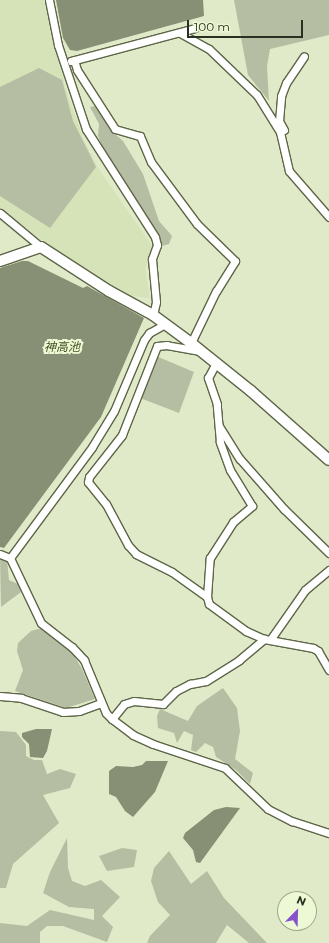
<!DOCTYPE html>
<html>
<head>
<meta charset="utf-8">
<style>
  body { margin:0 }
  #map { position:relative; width:329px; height:943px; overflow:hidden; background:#e0eac8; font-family:Montserrat,"Noto Sans JP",sans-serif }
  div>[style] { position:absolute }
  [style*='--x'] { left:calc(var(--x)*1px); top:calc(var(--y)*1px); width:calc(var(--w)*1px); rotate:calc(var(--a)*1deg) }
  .built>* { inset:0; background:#d6e2b8 }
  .green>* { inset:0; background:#b5bea2 }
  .water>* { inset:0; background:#878f74 }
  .roads { filter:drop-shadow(1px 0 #5d6648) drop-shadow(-1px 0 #5d6648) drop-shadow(0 1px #5d6648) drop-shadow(0 -1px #5d6648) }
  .street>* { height:7px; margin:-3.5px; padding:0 3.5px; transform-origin:3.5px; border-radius:3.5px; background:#fff }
  .secondary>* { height:10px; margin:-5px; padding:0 5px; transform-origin:5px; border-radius:5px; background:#fff }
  span { translate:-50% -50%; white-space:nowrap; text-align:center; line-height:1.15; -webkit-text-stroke:4px #edf8d5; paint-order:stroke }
  .water-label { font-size:12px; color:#475224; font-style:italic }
  .north { position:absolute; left:277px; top:891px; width:40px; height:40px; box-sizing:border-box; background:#edf8d5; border:1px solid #9fa88d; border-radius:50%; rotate:23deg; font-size:11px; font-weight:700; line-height:16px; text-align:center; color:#2b2f22 }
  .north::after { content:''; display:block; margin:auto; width:14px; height:18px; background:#8752ca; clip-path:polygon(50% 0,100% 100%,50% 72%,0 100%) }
  .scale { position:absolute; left:187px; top:20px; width:116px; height:18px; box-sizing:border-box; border:2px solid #2b2f22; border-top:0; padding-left:5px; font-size:12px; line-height:14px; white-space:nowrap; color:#2b2f22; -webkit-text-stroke:3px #edf8d5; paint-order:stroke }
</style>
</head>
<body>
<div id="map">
  <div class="built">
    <i style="clip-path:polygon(0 0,44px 0,66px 89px,83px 138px,98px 168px,152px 246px,145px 269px,150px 298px,132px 296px,100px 279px,47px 244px,0 208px)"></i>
  </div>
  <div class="green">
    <i style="clip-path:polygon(234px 0,329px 0,329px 35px,270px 49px,267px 66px,269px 101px,248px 75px)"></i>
    <i style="clip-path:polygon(39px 68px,62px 80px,73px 121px,96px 167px,50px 228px,0 196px,0 87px)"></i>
    <i style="clip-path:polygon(96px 106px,114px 133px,123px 141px,143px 174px,159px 221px,172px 236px,169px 244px,162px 246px,155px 232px,104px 150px,98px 136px,99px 124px,90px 107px)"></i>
    <i style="clip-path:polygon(156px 356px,194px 372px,179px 413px,140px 398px)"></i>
    <i style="clip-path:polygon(0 557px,7px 560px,9px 580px,18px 584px,21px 592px,1px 607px)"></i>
    <i style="clip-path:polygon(42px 628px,70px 649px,82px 669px,95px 699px,66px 708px,15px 691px,23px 670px,17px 651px,18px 643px,31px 631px)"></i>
    <i style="clip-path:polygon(223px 688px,237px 708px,240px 731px,235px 759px,253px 773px,250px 784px,236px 770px,216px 757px,213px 747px,205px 743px,196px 752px,191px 750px,193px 735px,184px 731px,177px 743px,174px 733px,158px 728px,157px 716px,160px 709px,188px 721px,197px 706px)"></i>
    <i style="clip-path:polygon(0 731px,16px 732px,26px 745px,26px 756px,34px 760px,42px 760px,47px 774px,60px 769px,76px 774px,70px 788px,43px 795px,59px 823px,13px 864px,6px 888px,0 888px)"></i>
    <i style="clip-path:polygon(67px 838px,68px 868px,72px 881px,85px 886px,101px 880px,120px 897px,102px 916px,113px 927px,107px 942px,63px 926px,47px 926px,40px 932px,40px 943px,0 943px,0 923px,27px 926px,50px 910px,94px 920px,94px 909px,69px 907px,43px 893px,50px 872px)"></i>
    <i style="clip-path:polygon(122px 848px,137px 850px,134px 867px,107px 871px,99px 856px)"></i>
    <i style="clip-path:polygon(169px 851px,191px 884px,207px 871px,224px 898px,267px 943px,249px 943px,227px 925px,216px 943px,147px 943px,150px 936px,170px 915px,158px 902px,151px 881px,154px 868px)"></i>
  </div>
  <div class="water">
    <i style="clip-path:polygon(56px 0,203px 0,204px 16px,77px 51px,70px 50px,63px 38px)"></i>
    <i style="clip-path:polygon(22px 261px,28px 261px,83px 288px,87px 286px,144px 318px,101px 417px,4px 548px,0 547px,0 268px)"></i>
    <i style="clip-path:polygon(36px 729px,52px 729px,47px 751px,43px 758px,30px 757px,29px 744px,22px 737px,22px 733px)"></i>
    <i style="clip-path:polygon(146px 761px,168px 761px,155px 792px,133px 817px,125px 811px,116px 797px,109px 794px,109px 771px,116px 766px,133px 767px,142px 765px)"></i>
    <i style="clip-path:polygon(226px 807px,240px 808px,200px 863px,196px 862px,193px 850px,183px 838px,185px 833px,214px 810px)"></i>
  </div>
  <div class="roads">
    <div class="street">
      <i style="--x:49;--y:0;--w:46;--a:78.7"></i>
      <i style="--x:58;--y:45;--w:89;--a:71.6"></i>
      <i style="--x:86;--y:129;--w:128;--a:57.4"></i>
      <i style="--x:155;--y:237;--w:8;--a:76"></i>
      <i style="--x:157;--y:245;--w:15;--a:110"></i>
      <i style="--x:152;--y:259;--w:43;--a:84.7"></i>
      <i style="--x:156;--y:302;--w:13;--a:103"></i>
      <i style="--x:180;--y:33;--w:33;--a:29"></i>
      <i style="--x:209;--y:49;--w:66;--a:43.8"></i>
      <i style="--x:257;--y:95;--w:44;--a:58.1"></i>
      <i style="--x:280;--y:132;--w:40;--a:77"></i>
      <i style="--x:289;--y:171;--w:61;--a:49"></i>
      <i style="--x:74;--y:60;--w:10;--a:73"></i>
      <i style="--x:77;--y:70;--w:70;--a:57.2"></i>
      <i style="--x:115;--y:129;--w:26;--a:16"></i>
      <i style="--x:140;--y:136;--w:28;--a:67"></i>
      <i style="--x:151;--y:162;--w:77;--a:53.4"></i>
      <i style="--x:197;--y:224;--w:53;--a:44.2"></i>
      <i style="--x:235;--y:261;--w:36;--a:122"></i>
      <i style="--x:216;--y:291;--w:58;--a:115.7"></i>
      <i style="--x:71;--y:61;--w:128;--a:-14.9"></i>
      <i style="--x:284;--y:130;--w:10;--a:-119"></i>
      <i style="--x:279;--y:121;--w:25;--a:-85"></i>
      <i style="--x:281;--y:96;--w:14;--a:-69"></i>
      <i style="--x:286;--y:83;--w:32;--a:-56"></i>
      <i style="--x:0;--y:213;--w:53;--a:39.7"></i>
      <i style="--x:200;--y:351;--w:34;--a:-170"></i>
      <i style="--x:167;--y:345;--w:10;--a:174"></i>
      <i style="--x:157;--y:346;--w:96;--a:111.5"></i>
      <i style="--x:122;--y:435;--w:53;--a:128.2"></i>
      <i style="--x:89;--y:477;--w:5;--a:101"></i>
      <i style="--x:88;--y:482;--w:28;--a:51"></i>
      <i style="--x:106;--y:504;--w:47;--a:61.8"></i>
      <i style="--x:128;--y:545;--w:12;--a:48"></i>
      <i style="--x:136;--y:554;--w:40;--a:26.6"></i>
      <i style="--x:172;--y:572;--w:43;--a:35.5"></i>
      <i style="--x:207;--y:597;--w:7;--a:74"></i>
      <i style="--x:209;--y:604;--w:46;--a:36.1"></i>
      <i style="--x:246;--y:631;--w:20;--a:24"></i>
      <i style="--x:264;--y:639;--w:50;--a:10.4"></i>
      <i style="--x:313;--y:648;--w:6;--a:31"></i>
      <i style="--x:318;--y:651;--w:22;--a:60"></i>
      <i style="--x:219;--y:426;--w:39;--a:58"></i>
      <i style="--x:240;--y:459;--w:67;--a:48.7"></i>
      <i style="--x:284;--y:509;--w:63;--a:44.4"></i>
      <i style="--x:0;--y:554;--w:11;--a:22"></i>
      <i style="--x:10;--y:558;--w:72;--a:64.5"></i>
      <i style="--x:41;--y:623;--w:39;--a:38"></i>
      <i style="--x:72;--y:647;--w:18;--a:47"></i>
      <i style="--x:84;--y:660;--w:57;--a:67.5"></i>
      <i style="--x:106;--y:713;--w:8;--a:45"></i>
      <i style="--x:112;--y:719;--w:26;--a:37"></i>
      <i style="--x:133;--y:735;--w:22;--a:24"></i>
      <i style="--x:153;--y:744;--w:76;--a:18.4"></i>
      <i style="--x:225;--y:768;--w:59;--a:43.6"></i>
      <i style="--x:268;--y:809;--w:27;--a:27"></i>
      <i style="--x:292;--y:821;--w:39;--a:18"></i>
      <i style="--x:10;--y:558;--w:138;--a:-53.5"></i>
      <i style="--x:92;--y:447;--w:42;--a:-58.6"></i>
      <i style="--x:114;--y:411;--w:77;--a:-67.1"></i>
      <i style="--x:144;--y:340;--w:9;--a:-54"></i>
      <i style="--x:149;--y:333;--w:18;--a:-29"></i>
      <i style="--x:207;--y:597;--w:39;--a:-86"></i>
      <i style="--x:210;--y:558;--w:43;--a:-57.4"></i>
      <i style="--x:233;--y:522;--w:25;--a:-40"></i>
      <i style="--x:252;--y:506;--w:42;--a:-121.4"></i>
      <i style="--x:230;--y:470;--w:30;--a:-110"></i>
      <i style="--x:220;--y:442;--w:38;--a:-95"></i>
      <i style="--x:217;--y:404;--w:28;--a:-109"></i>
      <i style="--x:208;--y:378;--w:17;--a:-62"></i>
      <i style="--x:270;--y:640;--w:61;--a:-55"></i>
      <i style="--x:305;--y:590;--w:31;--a:-40"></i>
      <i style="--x:0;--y:696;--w:21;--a:5"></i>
      <i style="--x:21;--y:698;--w:44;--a:18.4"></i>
      <i style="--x:63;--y:712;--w:16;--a:-4"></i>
      <i style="--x:79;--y:711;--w:23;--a:-20"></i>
      <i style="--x:112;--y:719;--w:19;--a:-51"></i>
      <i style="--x:124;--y:704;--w:10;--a:-17"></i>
      <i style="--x:134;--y:701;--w:29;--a:6"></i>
      <i style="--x:163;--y:704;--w:18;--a:-45"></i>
      <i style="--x:176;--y:691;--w:16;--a:-27"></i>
      <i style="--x:190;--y:684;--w:16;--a:-11"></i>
      <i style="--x:206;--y:681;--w:39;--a:-32"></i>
      <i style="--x:239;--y:660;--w:33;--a:-40"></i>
    </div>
    <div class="secondary">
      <i style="--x:0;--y:261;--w:43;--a:-18.9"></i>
      <i style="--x:41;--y:247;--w:81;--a:32.9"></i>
      <i style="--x:109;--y:291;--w:50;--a:28.6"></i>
      <i style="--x:153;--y:315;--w:47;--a:36.4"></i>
      <i style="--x:191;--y:343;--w:77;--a:38.7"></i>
      <i style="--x:251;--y:391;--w:104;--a:41.5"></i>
    </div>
  </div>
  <div class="water-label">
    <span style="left:62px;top:347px">神高池</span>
  </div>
  <div class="north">N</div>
  <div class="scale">100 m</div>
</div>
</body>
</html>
